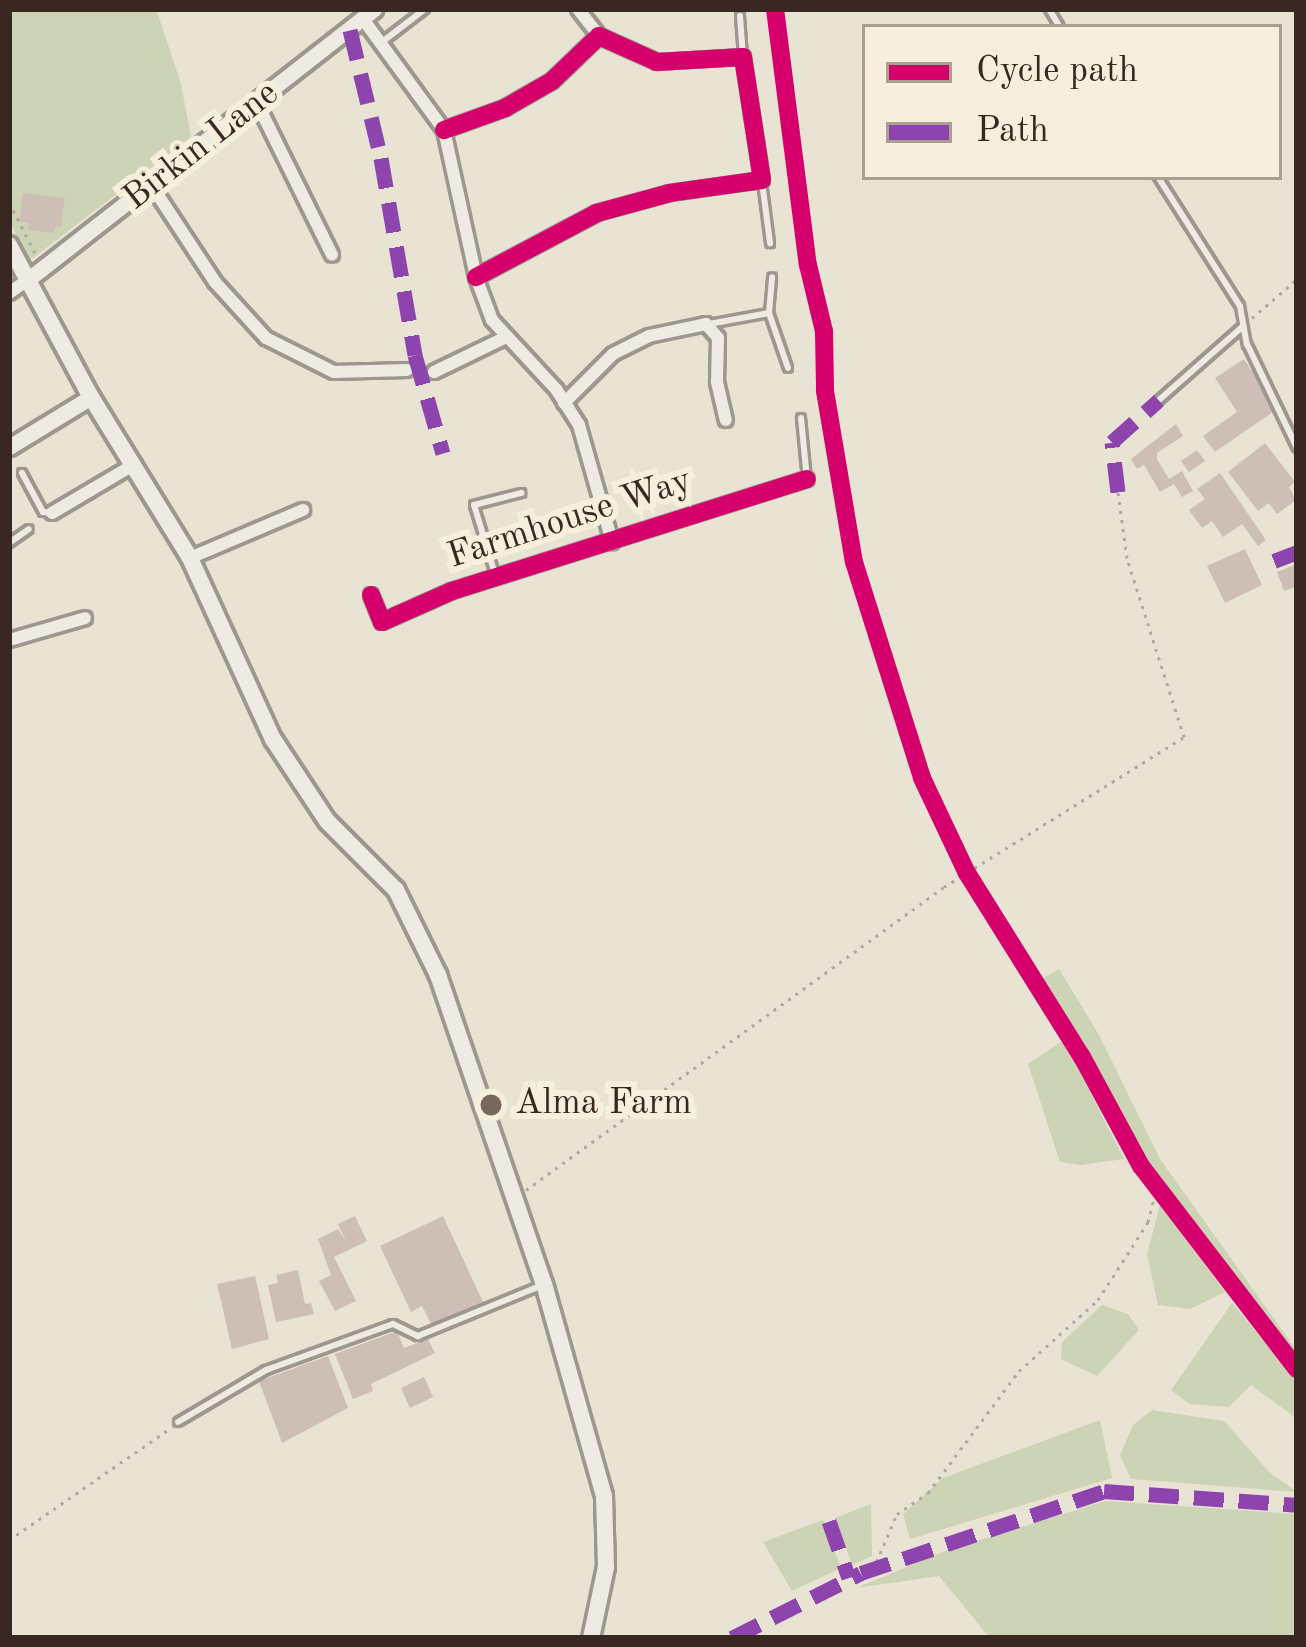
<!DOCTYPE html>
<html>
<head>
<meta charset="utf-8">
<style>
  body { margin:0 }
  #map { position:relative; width:1306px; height:1647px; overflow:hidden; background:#e9e3d3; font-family:"Old Standard TT",serif }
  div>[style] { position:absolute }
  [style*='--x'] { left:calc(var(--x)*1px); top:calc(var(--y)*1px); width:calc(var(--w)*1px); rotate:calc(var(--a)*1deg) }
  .green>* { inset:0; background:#ccd4b5 }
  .building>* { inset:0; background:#cebfb6 }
  .path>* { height:3px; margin-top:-1.5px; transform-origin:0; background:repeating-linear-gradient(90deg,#aea9a3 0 3px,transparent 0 9px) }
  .roads { filter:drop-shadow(3px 0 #9d978d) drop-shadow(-3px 0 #9d978d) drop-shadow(0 3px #9d978d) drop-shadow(0 -3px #9d978d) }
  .service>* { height:6px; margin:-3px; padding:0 3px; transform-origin:3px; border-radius:3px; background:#eeebe2 }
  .minor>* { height:12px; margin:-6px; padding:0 6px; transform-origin:6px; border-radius:6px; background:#eeebe2 }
  .tertiary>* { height:15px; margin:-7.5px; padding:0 7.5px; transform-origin:7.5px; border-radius:7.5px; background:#eeebe2 }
  .secondary>* { height:16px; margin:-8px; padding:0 8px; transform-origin:8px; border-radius:8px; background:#eeebe2 }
  .quiet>* { height:15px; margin-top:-7.5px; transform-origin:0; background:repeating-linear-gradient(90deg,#8e44ad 0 30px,transparent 0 45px) }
  .cycleway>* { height:18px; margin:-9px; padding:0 9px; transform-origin:9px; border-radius:9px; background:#d6006c }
  .dots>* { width:33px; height:33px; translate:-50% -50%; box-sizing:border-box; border:6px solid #f7efdd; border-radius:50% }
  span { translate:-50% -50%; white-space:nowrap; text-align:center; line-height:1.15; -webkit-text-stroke:12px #f7efdd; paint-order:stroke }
  .street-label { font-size:36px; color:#392821 }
  .poi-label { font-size:36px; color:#392821 }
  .left { translate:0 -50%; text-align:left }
  .frame { position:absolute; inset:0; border:12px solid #392821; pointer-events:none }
  .legend { position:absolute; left:862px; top:24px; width:420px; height:156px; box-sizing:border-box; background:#f7efdd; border:3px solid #ab9f92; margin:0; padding:15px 21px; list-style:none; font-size:36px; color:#392821 }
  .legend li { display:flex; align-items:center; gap:24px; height:60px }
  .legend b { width:60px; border:3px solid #ab9f92 }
</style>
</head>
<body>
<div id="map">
  <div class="green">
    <i style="clip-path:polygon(9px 9px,156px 9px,181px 84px,191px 137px,29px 261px,9px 220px)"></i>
    <i style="clip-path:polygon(1059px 969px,1099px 1035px,1160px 1159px,1297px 1351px,1297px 1361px,1147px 1164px,1090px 1055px,1040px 980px)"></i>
    <i style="clip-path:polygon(1062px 1041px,1073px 1059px,1124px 1159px,1081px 1165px,1060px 1162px,1028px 1064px)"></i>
    <i style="clip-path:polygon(1160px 1205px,1225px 1292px,1190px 1309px,1158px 1305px,1147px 1254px)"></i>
    <i style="clip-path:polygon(1232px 1303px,1297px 1381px,1297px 1419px,1251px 1385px,1229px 1407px,1190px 1404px,1171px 1390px)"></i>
    <i style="clip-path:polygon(1102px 1305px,1128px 1314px,1139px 1330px,1097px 1376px,1061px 1359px,1062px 1342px)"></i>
    <i style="clip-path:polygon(1152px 1410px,1224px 1421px,1269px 1472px,1297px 1492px,1131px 1479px,1120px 1455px,1133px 1425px)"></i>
    <i style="clip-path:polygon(1100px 1420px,1112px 1478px,910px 1539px,903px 1514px,943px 1478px)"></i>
    <i style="clip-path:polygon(1105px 1501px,1297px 1514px,1297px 1638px,990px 1638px,939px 1576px,856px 1588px,948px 1550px)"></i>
    <i style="clip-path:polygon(871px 1504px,872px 1556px,852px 1565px,835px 1518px)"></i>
    <i style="clip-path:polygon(823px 1520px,841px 1568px,792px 1591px,763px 1542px)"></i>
  </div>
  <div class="building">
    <i style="clip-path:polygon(23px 193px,65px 198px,61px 227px,55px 227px,54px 233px,28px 230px,29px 223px,19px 222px)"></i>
    <i style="clip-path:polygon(1244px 359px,1277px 409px,1215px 452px,1203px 436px,1237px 412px,1215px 378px)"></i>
    <i style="clip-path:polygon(1176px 424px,1183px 436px,1157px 453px,1157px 459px,1169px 479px,1182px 471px,1193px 491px,1182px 497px,1174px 484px,1160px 492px,1144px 465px,1137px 469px,1131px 459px)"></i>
    <i style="clip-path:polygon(1265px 443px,1295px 482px,1289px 487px,1296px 500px,1277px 514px,1269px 503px,1258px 511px,1228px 472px)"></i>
    <i style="clip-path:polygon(1197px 450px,1205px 461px,1189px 472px,1181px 461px)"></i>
    <i style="clip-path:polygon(1220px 473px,1266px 540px,1258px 546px,1242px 524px,1223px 537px,1212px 521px,1202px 528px,1189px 510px,1205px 499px,1197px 489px)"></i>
    <i style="clip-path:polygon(1245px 549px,1262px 585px,1225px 603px,1207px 566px)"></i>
    <i style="clip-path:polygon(1297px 564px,1297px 586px,1284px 591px,1277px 572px)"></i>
    <i style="clip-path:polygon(355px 1216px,367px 1241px,334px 1257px,356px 1301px,335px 1311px,319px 1281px,331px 1275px,318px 1239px,338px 1229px,346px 1242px,338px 1224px)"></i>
    <i style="clip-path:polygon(443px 1216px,483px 1302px,432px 1326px,422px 1306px,411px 1312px,380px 1246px)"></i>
    <i style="clip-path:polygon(298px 1270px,305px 1304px,311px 1303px,314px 1314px,276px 1322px,268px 1285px,278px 1283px,276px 1275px)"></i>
    <i style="clip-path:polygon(255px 1276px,269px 1339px,232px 1349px,217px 1284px)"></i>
    <i style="clip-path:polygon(397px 1331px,404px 1348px,428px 1339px,435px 1353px,371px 1384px,373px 1391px,353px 1399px,335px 1354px)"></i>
    <i style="clip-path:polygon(328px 1356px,348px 1408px,282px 1443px,259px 1381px)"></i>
    <i style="clip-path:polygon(424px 1377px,433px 1397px,410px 1408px,401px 1388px)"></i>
  </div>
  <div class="path">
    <i style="--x:9;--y:202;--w:57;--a:63"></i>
    <i style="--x:1252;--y:318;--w:60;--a:-40.9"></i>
    <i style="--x:526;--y:1190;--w:516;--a:-35.94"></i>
    <i style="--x:944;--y:887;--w:283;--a:-32"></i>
    <i style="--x:1184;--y:737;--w:188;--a:-107.7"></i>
    <i style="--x:1127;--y:558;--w:67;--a:-97.8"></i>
    <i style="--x:9;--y:1540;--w:198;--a:-34.7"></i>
    <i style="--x:873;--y:1570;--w:61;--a:-66.8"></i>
    <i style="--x:897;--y:1514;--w:37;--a:-34"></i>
    <i style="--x:928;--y:1493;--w:152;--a:-53.3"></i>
    <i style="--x:1019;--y:1371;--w:106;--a:-41.9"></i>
    <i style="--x:1098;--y:1300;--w:93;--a:-57.3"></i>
    <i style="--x:1148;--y:1222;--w:36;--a:-76"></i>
  </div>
  <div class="roads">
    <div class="service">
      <i style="--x:1049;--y:9;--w:21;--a:59"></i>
      <i style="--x:740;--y:16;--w:41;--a:85.8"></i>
      <i style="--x:382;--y:42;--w:54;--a:-37.5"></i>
      <i style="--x:1158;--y:177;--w:153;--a:57.6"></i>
      <i style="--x:1240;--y:306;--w:39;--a:80"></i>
      <i style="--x:1247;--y:344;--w:115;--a:64.3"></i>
      <i style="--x:762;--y:182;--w:62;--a:82.5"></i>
      <i style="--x:769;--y:313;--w:36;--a:-85"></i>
      <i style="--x:709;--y:324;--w:61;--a:-10.4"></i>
      <i style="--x:769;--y:313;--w:58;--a:70.9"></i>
      <i style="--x:1159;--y:400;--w:111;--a:-41.3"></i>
      <i style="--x:801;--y:418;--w:61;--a:84.4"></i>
      <i style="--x:22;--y:473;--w:44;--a:61.7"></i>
      <i style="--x:43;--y:512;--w:9;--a:6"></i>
      <i style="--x:9;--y:543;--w:24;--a:-35"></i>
      <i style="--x:495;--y:574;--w:72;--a:-106.9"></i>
      <i style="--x:474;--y:505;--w:49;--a:-14.3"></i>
      <i style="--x:178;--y:1422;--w:102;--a:-30.6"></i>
      <i style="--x:266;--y:1370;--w:135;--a:-19.9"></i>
      <i style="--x:393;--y:1324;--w:28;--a:26"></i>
      <i style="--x:418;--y:1336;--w:132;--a:-22.3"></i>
    </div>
    <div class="minor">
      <i style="--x:578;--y:9;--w:34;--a:52"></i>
      <i style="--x:363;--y:19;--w:137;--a:53.9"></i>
      <i style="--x:444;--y:130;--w:150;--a:77.7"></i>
      <i style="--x:476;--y:277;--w:46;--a:69.6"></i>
      <i style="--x:492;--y:320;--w:94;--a:47.2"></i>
      <i style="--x:556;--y:389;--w:43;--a:57.4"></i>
      <i style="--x:579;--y:425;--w:122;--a:74.2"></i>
      <i style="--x:258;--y:105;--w:167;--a:63.7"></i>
      <i style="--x:444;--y:130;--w:65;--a:-19.8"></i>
      <i style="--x:505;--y:108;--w:54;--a:-29.9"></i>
      <i style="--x:552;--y:81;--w:65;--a:-43.8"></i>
      <i style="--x:599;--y:36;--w:64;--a:24.1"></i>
      <i style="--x:657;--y:62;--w:86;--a:-3.3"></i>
      <i style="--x:743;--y:57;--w:124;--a:81.2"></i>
      <i style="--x:762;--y:180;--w:93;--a:172"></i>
      <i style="--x:670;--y:193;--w:76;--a:164.7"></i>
      <i style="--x:597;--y:213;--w:137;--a:152.1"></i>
      <i style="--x:152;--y:186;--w:115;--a:56.7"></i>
      <i style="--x:215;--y:282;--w:76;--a:47.7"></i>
      <i style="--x:266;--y:338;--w:76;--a:26.6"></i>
      <i style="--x:334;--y:372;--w:73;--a:-1.6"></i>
      <i style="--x:9;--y:293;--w:21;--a:-35"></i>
      <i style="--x:434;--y:372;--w:80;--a:-25.9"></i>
      <i style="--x:564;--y:403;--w:69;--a:-45"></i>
      <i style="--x:613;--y:354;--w:40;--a:-26.6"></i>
      <i style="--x:649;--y:336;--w:58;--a:-11.9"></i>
      <i style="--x:706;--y:324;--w:18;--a:49"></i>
      <i style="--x:718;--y:338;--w:44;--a:91.3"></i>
      <i style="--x:717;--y:382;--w:39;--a:77"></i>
      <i style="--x:52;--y:513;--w:96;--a:-30.6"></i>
      <i style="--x:190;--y:558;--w:123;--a:-23"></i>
      <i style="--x:371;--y:595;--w:29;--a:68"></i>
      <i style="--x:382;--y:622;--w:77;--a:-23.9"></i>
      <i style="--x:452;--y:591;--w:372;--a:-17.5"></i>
      <i style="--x:9;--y:640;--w:79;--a:-16.1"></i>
    </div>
    <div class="tertiary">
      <i style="--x:26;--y:281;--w:442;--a:-38"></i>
      <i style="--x:9;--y:447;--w:96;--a:-31.4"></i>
    </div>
    <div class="secondary">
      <i style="--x:9;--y:245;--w:173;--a:61.7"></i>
      <i style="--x:91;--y:397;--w:189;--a:58.4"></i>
      <i style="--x:190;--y:558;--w:199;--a:65.4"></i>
      <i style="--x:273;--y:739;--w:98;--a:56.6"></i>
      <i style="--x:327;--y:821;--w:98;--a:45"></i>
      <i style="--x:396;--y:890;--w:95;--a:63.7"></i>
      <i style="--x:438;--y:975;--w:327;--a:71.1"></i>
      <i style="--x:544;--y:1284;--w:220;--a:74.2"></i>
      <i style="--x:604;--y:1496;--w:71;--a:88.4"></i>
      <i style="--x:606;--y:1567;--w:73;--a:101.9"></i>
    </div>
  </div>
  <div class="quiet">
    <i style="--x:350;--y:30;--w:132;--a:76.4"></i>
    <i style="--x:381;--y:158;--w:200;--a:80.2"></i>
    <i style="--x:415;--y:355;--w:102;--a:74.1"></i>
    <i style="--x:1118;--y:492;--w:50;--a:-96.8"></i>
    <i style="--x:1112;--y:442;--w:63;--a:-41.8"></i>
    <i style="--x:1274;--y:561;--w:25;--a:-21"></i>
    <i style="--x:829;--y:1521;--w:60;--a:70.7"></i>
    <i style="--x:732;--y:1638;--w:144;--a:-26.7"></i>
    <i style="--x:861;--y:1573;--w:256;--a:-18.6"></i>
    <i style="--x:1104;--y:1491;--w:194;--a:4.1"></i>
  </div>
  <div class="cycleway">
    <i style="--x:775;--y:9;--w:258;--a:82.7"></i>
    <i style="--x:808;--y:265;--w:68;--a:76.4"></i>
    <i style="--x:824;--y:331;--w:60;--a:89"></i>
    <i style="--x:825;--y:391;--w:173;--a:80.4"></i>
    <i style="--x:854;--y:562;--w:226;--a:72.5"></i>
    <i style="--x:922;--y:778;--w:105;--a:64.7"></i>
    <i style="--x:967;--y:873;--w:217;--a:58"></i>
    <i style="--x:1082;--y:1057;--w:124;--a:61.6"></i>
    <i style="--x:1141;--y:1166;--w:256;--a:52.5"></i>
    <i style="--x:444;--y:130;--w:65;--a:-19.8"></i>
    <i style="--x:505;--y:108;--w:54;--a:-29.9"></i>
    <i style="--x:552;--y:81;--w:65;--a:-43.8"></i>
    <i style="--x:599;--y:36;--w:64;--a:24.1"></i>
    <i style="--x:657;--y:62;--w:86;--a:-3.3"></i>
    <i style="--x:743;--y:57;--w:124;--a:81.2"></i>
    <i style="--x:762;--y:180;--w:93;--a:172"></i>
    <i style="--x:670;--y:193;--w:76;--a:164.7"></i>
    <i style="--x:597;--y:213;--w:137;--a:152.1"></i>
    <i style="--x:371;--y:595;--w:29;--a:68"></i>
    <i style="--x:382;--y:622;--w:77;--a:-23.9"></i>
    <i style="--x:452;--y:591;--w:372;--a:-17.5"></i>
  </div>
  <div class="dots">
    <i style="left:491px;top:1105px;background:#77695f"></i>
  </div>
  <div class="street-label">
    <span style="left:202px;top:147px;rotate:-38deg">Birkin Lane</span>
    <span style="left:570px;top:520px;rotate:-18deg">Farmhouse Way</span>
  </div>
  <div class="poi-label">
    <span class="left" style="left:515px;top:1105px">Alma Farm</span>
  </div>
  <div class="frame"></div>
  <ul class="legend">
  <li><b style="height:15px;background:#d6006c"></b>Cycle path</li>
  <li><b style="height:15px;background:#8e44ad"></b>Path</li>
  </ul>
</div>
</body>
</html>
